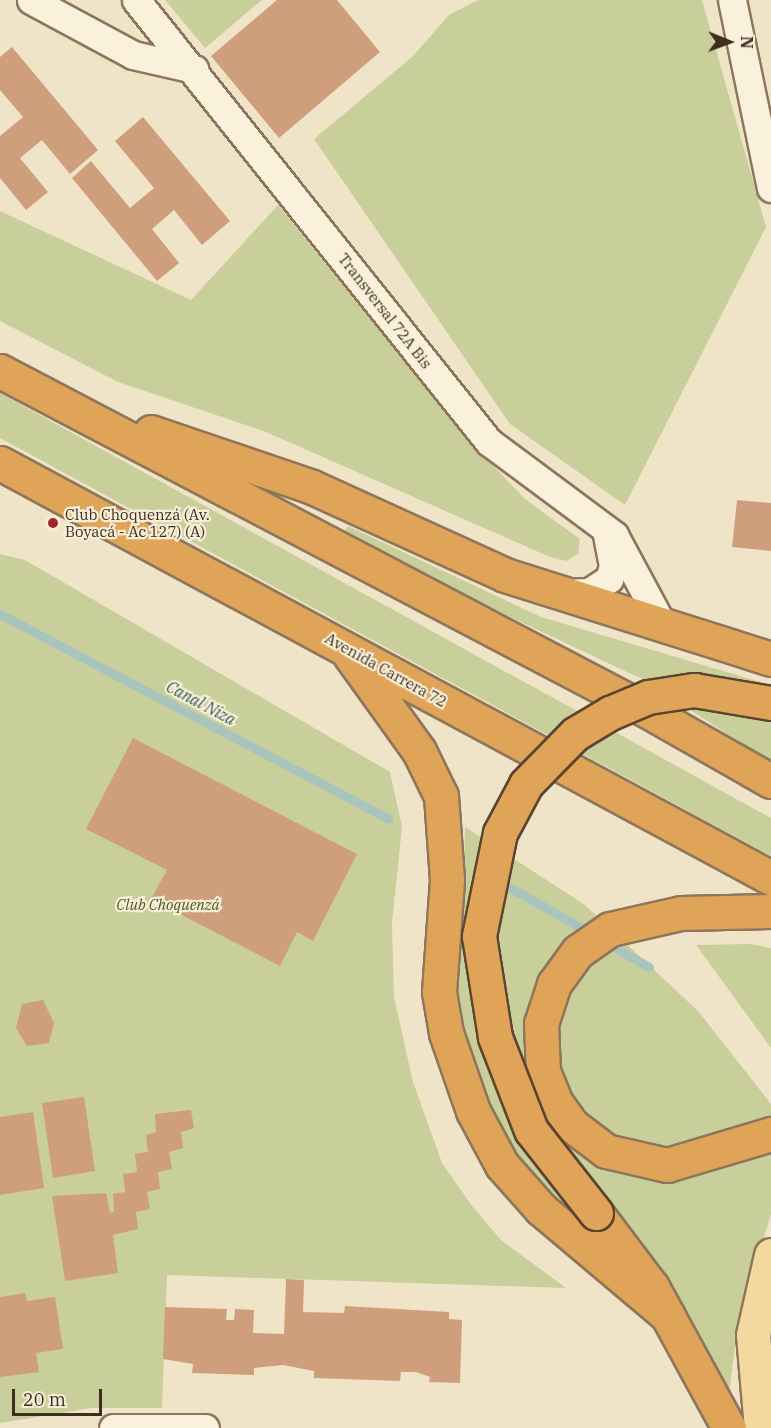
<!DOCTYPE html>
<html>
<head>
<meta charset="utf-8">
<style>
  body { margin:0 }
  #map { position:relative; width:771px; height:1428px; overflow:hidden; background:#f0e4c8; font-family:"IBM Plex Serif",serif }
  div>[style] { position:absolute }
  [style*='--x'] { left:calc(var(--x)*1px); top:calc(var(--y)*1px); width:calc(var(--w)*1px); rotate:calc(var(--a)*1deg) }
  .green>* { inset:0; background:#c9cf9b }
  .stream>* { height:9px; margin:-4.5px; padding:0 4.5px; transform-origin:4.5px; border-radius:4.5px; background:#a9c4bc }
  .building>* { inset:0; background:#cf9f7d }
  .roads { filter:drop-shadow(2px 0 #8d765c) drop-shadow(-2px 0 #8d765c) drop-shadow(0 2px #8d765c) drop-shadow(0 -2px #8d765c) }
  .street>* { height:27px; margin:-13.5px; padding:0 13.5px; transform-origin:13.5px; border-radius:13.5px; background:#faf1dc }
  .primary>* { height:33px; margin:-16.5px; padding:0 16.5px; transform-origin:16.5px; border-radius:16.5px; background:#f3d9a0 }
  .highway>* { height:33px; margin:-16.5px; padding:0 16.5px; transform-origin:16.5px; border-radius:16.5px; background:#e0a458 }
  .bridges { filter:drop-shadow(2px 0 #5b4430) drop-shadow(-2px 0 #5b4430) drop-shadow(0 2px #5b4430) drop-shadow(0 -2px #5b4430) }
  .highway-bridge>* { height:33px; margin:-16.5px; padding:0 16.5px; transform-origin:16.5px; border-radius:16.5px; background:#e0a458 }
  .dots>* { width:16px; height:16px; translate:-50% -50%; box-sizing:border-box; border:3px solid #f7eed8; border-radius:50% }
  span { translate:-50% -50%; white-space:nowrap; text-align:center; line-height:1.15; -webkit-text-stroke:4.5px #f7eed8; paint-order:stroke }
  .street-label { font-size:15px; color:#3d2e20 }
  .poi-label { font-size:15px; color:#3d2e20 }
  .left { translate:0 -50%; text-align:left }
  .park-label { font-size:15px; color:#4d5a26; font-style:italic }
  .water-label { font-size:16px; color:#2f5d5a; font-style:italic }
  .north { position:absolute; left:699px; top:12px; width:60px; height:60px; -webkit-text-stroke:4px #f7eed8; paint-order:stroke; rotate:91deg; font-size:16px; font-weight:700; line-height:24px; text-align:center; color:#3d2e20 }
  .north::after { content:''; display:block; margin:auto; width:21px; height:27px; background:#3d2e20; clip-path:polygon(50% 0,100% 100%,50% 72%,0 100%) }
  .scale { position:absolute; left:12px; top:1389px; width:90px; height:27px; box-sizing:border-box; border:3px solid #3d2e20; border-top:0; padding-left:8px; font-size:18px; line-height:21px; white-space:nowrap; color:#3d2e20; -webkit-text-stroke:4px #f7eed8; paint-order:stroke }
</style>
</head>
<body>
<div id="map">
  <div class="green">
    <i style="clip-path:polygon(165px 0,262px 0,205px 48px)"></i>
    <i style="clip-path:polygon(478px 0,702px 0,766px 227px,625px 505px,510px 424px,314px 139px,413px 56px,449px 15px)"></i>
    <i style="clip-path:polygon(278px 205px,463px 434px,525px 499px,580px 539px,578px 554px,566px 561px,550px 557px,266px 432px,118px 382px,0 321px,0 211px,191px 300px)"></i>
    <i style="clip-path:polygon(0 393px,771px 818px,771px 856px,0 438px)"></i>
    <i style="clip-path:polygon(348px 526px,541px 617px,771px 685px,771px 762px,642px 679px,340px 537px)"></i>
    <i style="clip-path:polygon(0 554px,25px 560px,390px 772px,402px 827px,392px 923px,394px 997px,413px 1082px,442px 1163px,472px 1206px,501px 1240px,566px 1288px,167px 1275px,162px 1408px,92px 1408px,0 1423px)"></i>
    <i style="clip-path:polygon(465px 827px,585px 905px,698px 1011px,771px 1104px,771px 1214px,737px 1330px,729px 1395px,644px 1244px,610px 1205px,576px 1220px,506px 1141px,487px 1104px,451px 989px,463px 909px)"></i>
    <i style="clip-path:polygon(751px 944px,771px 948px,771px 1048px,696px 945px)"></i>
  </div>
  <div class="stream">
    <i style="--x:0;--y:614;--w:439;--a:27.8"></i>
    <i style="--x:497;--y:880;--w:109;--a:29.6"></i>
    <i style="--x:604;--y:941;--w:52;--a:30"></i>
  </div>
  <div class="building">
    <i style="clip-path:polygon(277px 0,337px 0,380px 52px,279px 138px,211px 56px)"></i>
    <i style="clip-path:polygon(12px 47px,98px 150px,70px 174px,42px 140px,20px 158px,48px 192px,26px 210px,0 178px,0 136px,23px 117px,0 90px,0 57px)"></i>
    <i style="clip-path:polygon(143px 117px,230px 221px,202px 245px,174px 210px,152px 229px,179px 263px,157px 281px,72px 178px,91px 161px,130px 208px,154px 188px,115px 141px)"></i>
    <i style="clip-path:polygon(737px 500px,771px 503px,771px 551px,732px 547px)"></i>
    <i style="clip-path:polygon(133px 738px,357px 854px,313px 941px,297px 932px,280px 966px,151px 899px,167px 870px,86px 829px)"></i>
    <i style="clip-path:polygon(43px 1000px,54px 1023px,49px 1043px,27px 1046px,16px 1028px,22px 1004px)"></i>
    <i style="clip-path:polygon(84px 1097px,95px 1171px,53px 1178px,42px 1103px)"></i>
    <i style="clip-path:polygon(191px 1110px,194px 1128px,181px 1132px,183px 1148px,169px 1152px,172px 1169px,158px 1172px,160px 1189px,147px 1192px,150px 1209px,136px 1212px,138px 1229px,113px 1235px,118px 1273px,65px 1281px,52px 1196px,106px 1193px,110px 1213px,114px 1212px,113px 1194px,125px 1192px,123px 1174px,137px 1172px,135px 1154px,148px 1152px,146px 1135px,156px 1132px,155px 1114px)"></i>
    <i style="clip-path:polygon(33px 1112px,44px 1188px,0 1195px,0 1117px)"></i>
    <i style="clip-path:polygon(286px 1279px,304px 1280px,303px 1312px,344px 1313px,345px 1306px,449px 1312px,449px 1319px,462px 1320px,460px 1383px,429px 1382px,430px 1377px,416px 1372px,401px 1372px,400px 1381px,314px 1378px,314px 1371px,283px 1365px,254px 1368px,254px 1375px,192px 1373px,193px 1364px,163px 1359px,165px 1307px,227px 1309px,226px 1320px,234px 1320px,235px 1309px,254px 1310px,253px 1333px,284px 1334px)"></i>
    <i style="clip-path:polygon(25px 1293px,27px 1301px,55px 1297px,63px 1349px,36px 1353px,39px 1372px,0 1377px,0 1297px)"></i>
  </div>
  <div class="roads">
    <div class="street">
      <i style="--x:31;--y:0;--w:116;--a:28.3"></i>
      <i style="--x:133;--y:55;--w:63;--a:12.9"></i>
      <i style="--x:136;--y:0;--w:566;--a:51.39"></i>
      <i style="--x:489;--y:442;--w:156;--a:36.6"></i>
      <i style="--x:614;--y:535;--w:101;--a:61.7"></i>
      <i style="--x:732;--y:0;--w:192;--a:78.3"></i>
      <i style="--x:563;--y:593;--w:26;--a:-2"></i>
      <i style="--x:589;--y:592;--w:24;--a:-33"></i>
      <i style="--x:609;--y:579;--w:14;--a:-73"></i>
      <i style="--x:613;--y:566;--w:33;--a:-101"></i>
      <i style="--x:113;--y:1428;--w:92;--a:0"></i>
    </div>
    <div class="primary">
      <i style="--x:761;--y:1428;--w:93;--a:-94.9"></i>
      <i style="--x:753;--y:1335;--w:82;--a:-77.3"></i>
    </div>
    <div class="highway">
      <i style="--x:0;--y:371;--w:727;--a:27.69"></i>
      <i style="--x:644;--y:709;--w:146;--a:29.6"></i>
      <i style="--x:151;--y:432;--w:168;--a:18.8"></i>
      <i style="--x:310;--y:486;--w:214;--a:24.5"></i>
      <i style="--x:505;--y:575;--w:279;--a:17.5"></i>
      <i style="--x:0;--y:463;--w:876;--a:28.29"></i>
      <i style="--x:350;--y:655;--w:118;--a:54.3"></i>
      <i style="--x:419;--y:751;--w:50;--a:63.9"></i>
      <i style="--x:441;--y:796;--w:84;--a:85.9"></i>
      <i style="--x:447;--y:880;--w:112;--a:94.1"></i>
      <i style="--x:439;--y:992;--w:42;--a:80.3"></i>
      <i style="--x:446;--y:1033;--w:83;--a:70.9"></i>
      <i style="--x:473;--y:1111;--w:61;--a:61.8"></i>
      <i style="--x:502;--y:1165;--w:59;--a:48.4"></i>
      <i style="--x:541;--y:1209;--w:166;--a:40.1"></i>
      <i style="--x:771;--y:911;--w:90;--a:178.7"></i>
      <i style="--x:681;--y:913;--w:73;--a:167.3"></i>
      <i style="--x:610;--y:929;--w:39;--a:145"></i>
      <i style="--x:578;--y:951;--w:41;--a:126"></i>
      <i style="--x:554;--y:984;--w:42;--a:108"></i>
      <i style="--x:541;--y:1024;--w:47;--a:87.6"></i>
      <i style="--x:543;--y:1071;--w:35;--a:68"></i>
      <i style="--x:556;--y:1103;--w:29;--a:54"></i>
      <i style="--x:573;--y:1126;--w:41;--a:37.1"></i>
      <i style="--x:606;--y:1151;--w:63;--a:12.9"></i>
      <i style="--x:667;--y:1165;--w:109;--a:-16.6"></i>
      <i style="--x:596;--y:1213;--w:93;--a:52.9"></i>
      <i style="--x:652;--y:1287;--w:161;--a:61.4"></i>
    </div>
  </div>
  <div class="bridges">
    <div class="highway-bridge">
      <i style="--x:596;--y:1213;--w:105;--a:-128.1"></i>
      <i style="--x:531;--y:1130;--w:100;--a:-111.2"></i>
      <i style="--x:495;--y:1037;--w:102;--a:-99"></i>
      <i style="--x:479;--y:936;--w:105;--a:-78.5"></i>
      <i style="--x:500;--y:833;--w:55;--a:-62"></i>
      <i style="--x:526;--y:784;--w:70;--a:-45.6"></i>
      <i style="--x:575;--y:734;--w:41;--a:-31"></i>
      <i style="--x:610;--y:713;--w:41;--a:-22.8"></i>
      <i style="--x:648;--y:697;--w:47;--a:-8.7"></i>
      <i style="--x:694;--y:690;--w:78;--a:9.6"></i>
    </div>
  </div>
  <div class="dots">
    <i style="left:53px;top:523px;background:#9e2a2b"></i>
  </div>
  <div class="street-label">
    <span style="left:385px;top:311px;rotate:52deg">Transversal 72A Bis</span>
    <span style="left:386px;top:670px;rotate:29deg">Avenida Carrera 72</span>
  </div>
  <div class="poi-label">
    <span class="left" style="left:65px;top:523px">Club Choquenzá (Av.<br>Boyacá - Ac 127) (A)</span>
  </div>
  <div class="park-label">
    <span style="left:168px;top:905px">Club Choquenzá</span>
  </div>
  <div class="water-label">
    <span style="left:201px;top:703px;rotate:28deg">Canal Niza</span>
  </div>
  <div class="north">N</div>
  <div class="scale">20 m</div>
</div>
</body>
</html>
